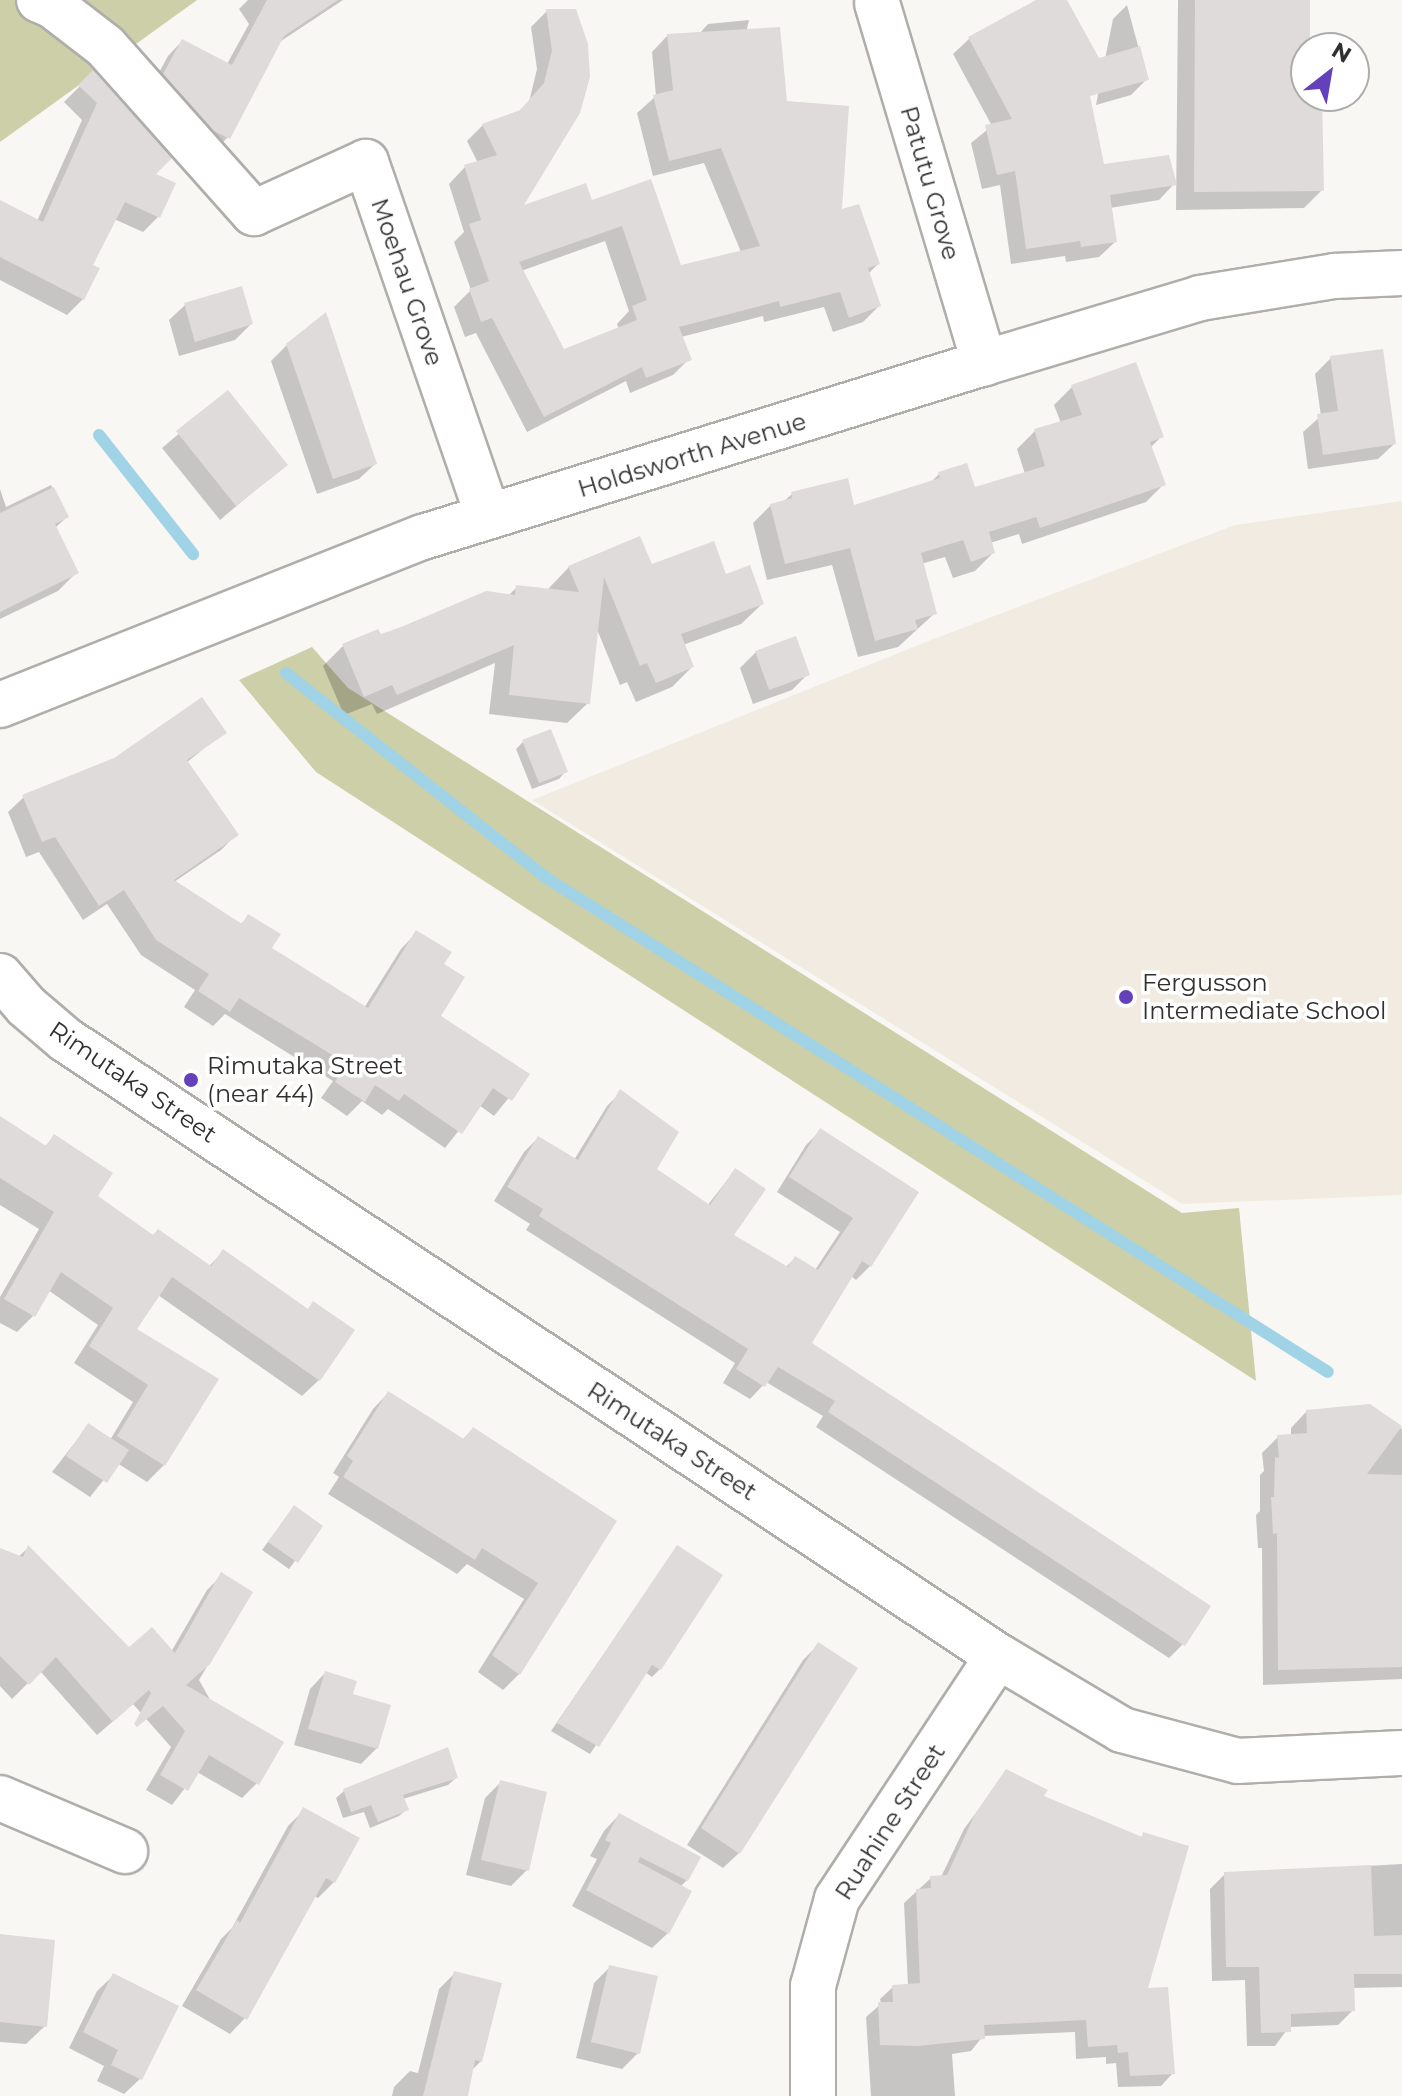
<!DOCTYPE html>
<html>
<head>
<meta charset="utf-8">
<style>
  body { margin:0 }
  #map { position:relative; width:1402px; height:2096px; overflow:hidden; background:#f9f7f4; font-family:Montserrat,sans-serif }
  div>[style] { position:absolute }
  [style*='--x'] { left:calc(var(--x)*1px); top:calc(var(--y)*1px); width:calc(var(--w)*1px); rotate:calc(var(--a)*1deg) }
  .built>* { inset:0; background:#f2ebe2 }
  .green>* { inset:0; background:#cccfa8 }
  .shadow>* { inset:0; background:#0003 }
  .stream>* { height:12px; margin:-6px; padding:0 6px; transform-origin:6px; border-radius:6px; background:#a0d3e5 }
  .building>* { inset:0; background:#dedbda }
  .roads { filter:drop-shadow(2px 0 #b0aeab) drop-shadow(-2px 0 #b0aeab) drop-shadow(0 2px #b0aeab) drop-shadow(0 -2px #b0aeab) }
  .minor>* { height:44px; margin:-22px; padding:0 22px; transform-origin:22px; border-radius:22px; background:#fff }
  .dots>* { width:22px; height:22px; translate:-50% -50%; box-sizing:border-box; border:4px solid #fff; border-radius:50% }
  span { translate:-50% -50%; white-space:nowrap; text-align:center; line-height:1.15; -webkit-text-stroke:7px #fff; paint-order:stroke }
  .street-label { font-size:24px; color:#31302f }
  .poi-label { font-size:24px; color:#31302f }
  .left { translate:0 -50%; text-align:left }
  .north { position:absolute; left:1290px; top:32px; width:80px; height:80px; box-sizing:border-box; background:#fff; border:2px solid #adacac; border-radius:50%; rotate:31deg; font-size:22px; font-weight:700; line-height:32px; text-align:center; color:#31302f }
  .north::after { content:''; display:block; margin:auto; width:28px; height:36px; background:#6241ba; clip-path:polygon(50% 0,100% 100%,50% 72%,0 100%) }
</style>
</head>
<body>
<div id="map">
  <div class="built">
    <i style="clip-path:polygon(1402px 501px,1402px 1195px,1182px 1204px,532px 800px,931px 640px,1235px 525px)"></i>
  </div>
  <div class="green">
    <i style="clip-path:polygon(0 0,197px 0,0 142px)"></i>
    <i style="clip-path:polygon(312px 647px,348px 688px,1182px 1213px,1239px 1208px,1256px 1381px,316px 772px,239px 680px)"></i>
  </div>
  <div class="shadow">
    <i style="clip-path:polygon(248px 0,343px 0,278px 43px,228px 137px,213px 152px,150px 89px,168px 56px,182px 41px,227px 64px,249px 24px,239px 9px)"></i>
    <i style="clip-path:polygon(1040px 0,1065px 0,1074px 127px,1103px 167px,1174px 184px,1159px 200px,1110px 208px,1115px 242px,1099px 257px,1066px 262px,1065px 256px,1011px 264px,1000px 185px,982px 189px,971px 143px,992px 126px,953px 54px,969px 39px)"></i>
    <i style="clip-path:polygon(1178px 0,1308px 0,1308px 43px,1318px 48px,1306px 48px,1306px 96px,1320px 96px,1322px 190px,1304px 208px,1176px 210px)"></i>
    <i style="clip-path:polygon(1127px 5px,1147px 79px,1131px 95px,1096px 105px,1113px 19px)"></i>
    <i style="clip-path:polygon(evenodd,547px 11px,574px 11px,520px 208px,591px 203px,679px 268px,741px 252px,704px 163px,653px 176px,637px 113px,656px 96px,652px 52px,668px 35px,700px 33px,708px 24px,749px 20px,746px 33px,839px 212px,878px 264px,868px 274px,879px 306px,863px 322px,833px 332px,824px 307px,764px 322px,763px 316px,681px 337px,689px 359px,673px 375px,630px 393px,626px 381px,527px 432px,476px 333px,465px 337px,454px 307px,471px 290px,454px 242px,464px 232px,449px 184px,465px 167px,478px 163px,467px 141px,483px 125px,519px 112px,529px 102px,537px 69px,531px 27px,547px 11px,605px 241px,629px 311px,617px 324px,619px 329px,563px 351px,521px 271px,605px 241px)"></i>
    <i style="clip-path:polygon(93px 73px,153px 174px,159px 216px,143px 232px,114px 219px,90px 266px,83px 299px,67px 315px,0 280px,0 212px,37px 221px,82px 120px,64px 102px)"></i>
    <i style="clip-path:polygon(185px 305px,251px 324px,235px 340px,179px 356px,169px 320px)"></i>
    <i style="clip-path:polygon(287px 345px,375px 464px,359px 479px,317px 494px,271px 361px)"></i>
    <i style="clip-path:polygon(1331px 358px,1394px 444px,1378px 459px,1308px 469px,1303px 432px,1321px 416px,1315px 374px)"></i>
    <i style="clip-path:polygon(1072px 387px,1161px 437px,1150px 448px,1164px 484px,1146px 502px,1022px 544px,1019px 534px,990px 543px,993px 553px,975px 571px,953px 578px,945px 557px,921px 564px,935px 613px,898px 647px,858px 657px,832px 565px,767px 580px,753px 523px,771px 505px,783px 502px,792px 494px,853px 508px,929px 484px,939px 474px,966px 466px,973px 489px,1025px 474px,1017px 449px,1035px 431px,1061px 423px,1054px 405px)"></i>
    <i style="clip-path:polygon(227px 393px,285px 465px,220px 520px,162px 448px)"></i>
    <i style="clip-path:polygon(51px 485px,67px 517px,55px 528px,76px 573px,58px 591px,0 619px,0 489px,6px 507px)"></i>
    <i style="clip-path:polygon(651px 566px,725px 576px,762px 604px,741px 624px,683px 645px,692px 667px,672px 687px,636px 702px,627px 682px,620px 685px,596px 627px,588px 703px,567px 723px,489px 714px,495px 663px,377px 714px,372px 704px,344px 715px,323px 666px,343px 646px,508px 596px,517px 587px,550px 591px,549px 588px,569px 567px)"></i>
    <i style="clip-path:polygon(756px 652px,808px 674px,792px 690px,753px 704px,740px 668px)"></i>
    <i style="clip-path:polygon(224px 732px,186px 763px,236px 835px,221px 850px,174px 882px,240px 925px,249px 916px,269px 949px,364px 1008px,401px 949px,416px 933px,441px 965px,439px 1016px,528px 1074px,494px 1116px,479px 1105px,445px 1148px,388px 1109px,382px 1115px,362px 1101px,347px 1116px,321px 1098px,333px 1081px,225px 1014px,213px 1026px,184px 1007px,195px 990px,141px 955px,107px 904px,83px 920px,39px 852px,26px 857px,8px 812px,24px 797px)"></i>
    <i style="clip-path:polygon(523px 742px,566px 771px,559px 779px,532px 789px,516px 749px)"></i>
    <i style="clip-path:polygon(621px 1092px,654px 1170px,707px 1206px,735px 1170px,732px 1236px,785px 1268px,795px 1258px,815px 1270px,840px 1232px,777px 1192px,806px 1145px,820px 1131px,917px 1192px,870px 1266px,856px 1280px,851px 1276px,810px 1344px,1183px 1644px,1169px 1658px,816px 1427px,823px 1416px,766px 1382px,750px 1399px,723px 1383px,735px 1363px,526px 1230px,530px 1224px,494px 1201px,524px 1152px,538px 1138px,574px 1160px,607px 1106px)"></i>
    <i style="clip-path:polygon(0 1118px,44px 1147px,54px 1137px,96px 1197px,153px 1237px,208px 1267px,223px 1252px,319px 1380px,302px 1396px,158px 1295px,134px 1329px,217px 1380px,164px 1465px,147px 1482px,117px 1463px,90px 1497px,52px 1472px,88px 1426px,110px 1440px,133px 1402px,74px 1363px,98px 1325px,48px 1290px,33px 1316px,17px 1332px,0 1323px,0 1297px,39px 1229px,0 1205px)"></i>
    <i style="clip-path:polygon(388px 1393px,462px 1440px,473px 1429px,614px 1522px,519px 1674px,503px 1690px,478px 1672px,524px 1599px,467px 1564px,457px 1574px,328px 1494px,339px 1477px,333px 1473px,373px 1409px)"></i>
    <i style="clip-path:polygon(1369px 1406px,1402px 1429px,1402px 1679px,1263px 1685px,1262px 1548px,1258px 1548px,1256px 1515px,1260px 1511px,1260px 1475px,1264px 1471px,1262px 1453px,1278px 1437px,1291px 1436px,1291px 1428px,1306px 1412px)"></i>
    <i style="clip-path:polygon(294px 1507px,321px 1526px,289px 1569px,262px 1550px)"></i>
    <i style="clip-path:polygon(677px 1547px,660px 1669px,652px 1677px,645px 1672px,590px 1754px,551px 1731px)"></i>
    <i style="clip-path:polygon(28px 1548px,129px 1649px,171px 1652px,207px 1590px,222px 1575px,251px 1592px,199px 1680px,257px 1783px,242px 1798px,197px 1772px,172px 1805px,146px 1790px,171px 1747px,133px 1704px,97px 1735px,40px 1671px,12px 1699px,0 1686px,0 1551px,18px 1557px)"></i>
    <i style="clip-path:polygon(818px 1645px,739px 1853px,723px 1868px,687px 1845px,803px 1660px)"></i>
    <i style="clip-path:polygon(325px 1673px,351px 1696px,377px 1748px,361px 1764px,294px 1745px,310px 1689px)"></i>
    <i style="clip-path:polygon(1006px 1772px,1042px 1797px,1140px 1838px,1144px 1834px,1145px 1990px,1173px 2073px,1161px 2086px,1118px 2087px,1116px 2063px,1106px 2064px,1106px 2057px,1076px 2059px,1075px 2032px,983px 2036px,971px 2051px,952px 2054px,955px 2096px,871px 2096px,866px 2017px,881px 2004px,880px 1999px,893px 1987px,908px 1986px,904px 1903px,931px 1878px,941px 1877px,964px 1829px)"></i>
    <i style="clip-path:polygon(456px 1778px,448px 1785px,403px 1799px,407px 1809px,399px 1816px,370px 1828px,364px 1812px,343px 1818px,336px 1798px,344px 1791px)"></i>
    <i style="clip-path:polygon(501px 1782px,527px 1870px,511px 1886px,466px 1875px,485px 1798px)"></i>
    <i style="clip-path:polygon(304px 1810px,334px 1882px,318px 1898px,314px 1896px,245px 2018px,230px 2034px,182px 2006px,221px 1939px,232px 1928px,288px 1826px)"></i>
    <i style="clip-path:polygon(619px 1815px,687px 1880px,680px 1887px,668px 1933px,652px 1948px,572px 1906px,597px 1859px,590px 1856px,604px 1831px)"></i>
    <i style="clip-path:polygon(1402px 1864px,1402px 1987px,1352px 1988px,1353px 2010px,1338px 2025px,1289px 2027px,1275px 2046px,1247px 2046px,1245px 1980px,1212px 1981px,1210px 1889px,1225px 1874px)"></i>
    <i style="clip-path:polygon(0 1936px,45px 2026px,26px 2044px,0 2042px)"></i>
    <i style="clip-path:polygon(610px 1967px,638px 2053px,622px 2069px,576px 2058px,594px 1983px)"></i>
    <i style="clip-path:polygon(455px 1973px,481px 2061px,471px 2071px,466px 2096px,392px 2096px,394px 2087px,410px 2071px,418px 2073px,439px 1989px)"></i>
    <i style="clip-path:polygon(113px 1976px,140px 2079px,124px 2094px,97px 2081px,104px 2066px,69px 2048px,97px 1991px)"></i>
  </div>
  <div class="stream">
    <i style="--x:99;--y:435;--w:152;--a:51.7"></i>
    <i style="--x:286;--y:673;--w:330;--a:38.2"></i>
    <i style="--x:545;--y:877;--w:926;--a:32.3"></i>
  </div>
  <div class="building">
    <i style="clip-path:polygon(267px 0,338px 0,284px 36px,230px 139px,214px 131px,163px 74px,182px 39px,232px 65px)"></i>
    <i style="clip-path:polygon(1036px 0,1067px 0,1099px 58px,1140px 46px,1149px 80px,1090px 96px,1104px 164px,1169px 155px,1177px 185px,1110px 195px,1117px 242px,1081px 247px,1080px 241px,1026px 249px,1015px 171px,997px 175px,985px 125px,1012px 119px,968px 37px)"></i>
    <i style="clip-path:polygon(1195px 0,1310px 0,1310px 40px,1320px 40px,1320px 48px,1306px 48px,1306px 96px,1322px 96px,1324px 191px,1194px 192px)"></i>
    <i style="clip-path:polygon(evenodd,546px 9px,576px 9px,588px 44px,590px 77px,580px 113px,524px 205px,586px 183px,592px 200px,651px 179px,681px 265px,760px 246px,721px 148px,669px 161px,653px 95px,673px 90px,667px 34px,780px 27px,787px 101px,849px 106px,842px 209px,859px 204px,880px 264px,868px 268px,881px 306px,849px 318px,840px 292px,780px 307px,779px 301px,679px 327px,692px 360px,646px 378px,642px 367px,544px 417px,492px 318px,481px 322px,469px 289px,489px 281px,469px 224px,481px 220px,464px 165px,497px 155px,482px 124px,520px 110px,544px 83px,552px 51px,546px 9px,622px 226px,647px 300px,632px 306px,637px 320px,564px 349px,519px 262px,622px 226px)"></i>
    <i style="clip-path:polygon(93px 70px,172px 158px,156px 174px,176px 183px,160px 218px,125px 202px,93px 265px,100px 268px,84px 300px,0 257px,0 200px,43px 222px,97px 103px,78px 85px)"></i>
    <i style="clip-path:polygon(242px 286px,253px 324px,195px 342px,184px 303px)"></i>
    <i style="clip-path:polygon(326px 312px,377px 464px,333px 479px,286px 344px)"></i>
    <i style="clip-path:polygon(1383px 349px,1396px 444px,1323px 455px,1317px 414px,1338px 411px,1330px 356px)"></i>
    <i style="clip-path:polygon(1136px 362px,1164px 437px,1150px 442px,1166px 485px,1040px 528px,1036px 517px,989px 532px,995px 553px,971px 562px,963px 540px,921px 553px,937px 614px,915px 620px,918px 629px,875px 641px,850px 548px,785px 564px,770px 504px,792px 498px,791px 492px,848px 478px,854px 505px,940px 478px,938px 472px,967px 463px,975px 487px,1045px 466px,1034px 429px,1082px 415px,1071px 385px)"></i>
    <i style="clip-path:polygon(228px 390px,288px 465px,236px 506px,176px 431px)"></i>
    <i style="clip-path:polygon(54px 487px,69px 517px,55px 524px,79px 573px,0 612px,0 513px)"></i>
    <i style="clip-path:polygon(640px 536px,652px 564px,714px 541px,726px 574px,750px 565px,764px 604px,681px 634px,694px 667px,656px 683px,647px 663px,640px 666px,604px 577px,590px 704px,509px 695px,514px 645px,397px 695px,392px 685px,364px 697px,342px 644px,378px 629px,381px 634px,401px 627px,486px 591px,515px 595px,516px 585px,579px 592px,568px 566px)"></i>
    <i style="clip-path:polygon(796px 636px,810px 675px,769px 690px,755px 651px)"></i>
    <i style="clip-path:polygon(202px 697px,227px 733px,187px 760px,239px 835px,174px 880px,242px 924px,248px 914px,281px 934px,272px 948px,368px 1008px,416px 930px,452px 952px,444px 964px,465px 977px,441px 1016px,530px 1074px,512px 1101px,493px 1088px,462px 1134px,404px 1094px,399px 1101px,375px 1085px,365px 1102px,335px 1082px,347px 1064px,239px 998px,230px 1012px,198px 991px,209px 974px,156px 940px,124px 890px,99px 906px,55px 837px,42px 842px,22px 795px,114px 758px)"></i>
    <i style="clip-path:polygon(551px 729px,568px 772px,539px 783px,522px 740px)"></i>
    <i style="clip-path:polygon(620px 1089px,679px 1132px,657px 1169px,710px 1205px,735px 1168px,766px 1189px,734px 1235px,788px 1267px,795px 1256px,818px 1270px,853px 1218px,789px 1177px,820px 1128px,919px 1192px,871px 1267px,862px 1261px,812px 1343px,1211px 1606px,1185px 1646px,828px 1412px,835px 1401px,778px 1367px,765px 1387px,736px 1369px,748px 1349px,539px 1216px,543px 1209px,507px 1187px,538px 1136px,578px 1160px)"></i>
    <i style="clip-path:polygon(0 1116px,46px 1146px,54px 1134px,113px 1173px,98px 1196px,153px 1235px,158px 1229px,211px 1266px,223px 1249px,308px 1309px,313px 1301px,355px 1330px,320px 1381px,172px 1277px,137px 1329px,219px 1379px,165px 1466px,117px 1436px,148px 1385px,89px 1346px,113px 1308px,61px 1272px,35px 1317px,4px 1299px,54px 1212px,0 1178px)"></i>
    <i style="clip-path:polygon(388px 1391px,464px 1439px,473px 1427px,617px 1521px,520px 1675px,492px 1655px,538px 1583px,482px 1548px,475px 1560px,343px 1477px,353px 1461px,347px 1456px)"></i>
    <i style="clip-path:polygon(1370px 1404px,1402px 1426px,1367px 1474px,1402px 1475px,1402px 1667px,1278px 1670px,1277px 1533px,1273px 1534px,1271px 1497px,1274px 1497px,1275px 1457px,1279px 1458px,1277px 1435px,1307px 1433px,1306px 1410px)"></i>
    <i style="clip-path:polygon(88px 1423px,129px 1450px,107px 1483px,66px 1456px)"></i>
    <i style="clip-path:polygon(294px 1505px,323px 1526px,298px 1563px,268px 1542px)"></i>
    <i style="clip-path:polygon(28px 1545px,129px 1647px,152px 1627px,175px 1653px,221px 1572px,253px 1592px,210px 1664px,186px 1685px,284px 1742px,259px 1785px,209px 1755px,188px 1791px,160px 1775px,185px 1731px,163px 1706px,137px 1727px,134px 1724px,151px 1693px,149px 1690px,113px 1722px,56px 1657px,29px 1685px,0 1656px,0 1548px,23px 1557px)"></i>
    <i style="clip-path:polygon(677px 1545px,723px 1575px,661px 1670px,652px 1665px,599px 1747px,557px 1723px)"></i>
    <i style="clip-path:polygon(818px 1642px,858px 1668px,740px 1854px,701px 1828px)"></i>
    <i style="clip-path:polygon(325px 1671px,357px 1681px,353px 1694px,391px 1705px,378px 1749px,308px 1729px)"></i>
    <i style="clip-path:polygon(448px 1747px,458px 1778px,403px 1795px,409px 1810px,378px 1822px,371px 1805px,351px 1812px,343px 1789px)"></i>
    <i style="clip-path:polygon(1006px 1769px,1048px 1790px,1044px 1796px,1142px 1837px,1143px 1832px,1189px 1846px,1148px 1988px,1168px 1987px,1175px 2074px,1130px 2076px,1128px 2052px,1118px 2053px,1117px 2045px,1088px 2047px,1086px 2020px,984px 2025px,985px 2039px,918px 2046px,880px 2045px,878px 2002px,893px 2002px,892px 1985px,920px 1983px,916px 1889px,931px 1888px,930px 1876px,947px 1875px,975px 1814px)"></i>
    <i style="clip-path:polygon(500px 1780px,547px 1792px,529px 1871px,481px 1860px)"></i>
    <i style="clip-path:polygon(303px 1807px,360px 1838px,335px 1883px,326px 1878px,247px 2020px,196px 1990px,237px 1920px,240px 1923px)"></i>
    <i style="clip-path:polygon(619px 1813px,701px 1857px,688px 1881px,640px 1857px,638px 1862px,692px 1891px,669px 1934px,586px 1890px,611px 1843px,605px 1840px)"></i>
    <i style="clip-path:polygon(1371px 1865px,1374px 1936px,1402px 1935px,1402px 1974px,1354px 1974px,1355px 2011px,1291px 2014px,1291px 2032px,1261px 2033px,1259px 1967px,1226px 1967px,1224px 1872px)"></i>
    <i style="clip-path:polygon(0 1934px,55px 1940px,47px 2027px,0 2022px)"></i>
    <i style="clip-path:polygon(609px 1965px,658px 1976px,640px 2054px,591px 2042px)"></i>
    <i style="clip-path:polygon(454px 1971px,502px 1983px,482px 2062px,475px 2060px,468px 2096px,423px 2096px)"></i>
    <i style="clip-path:polygon(113px 1973px,179px 2006px,142px 2080px,111px 2065px,118px 2050px,83px 2032px)"></i>
  </div>
  <div class="roads">
    <div class="minor">
      <i style="--x:39;--y:0;--w:15;--a:23"></i>
      <i style="--x:53;--y:6;--w:66;--a:37.6"></i>
      <i style="--x:105;--y:46;--w:224;--a:48.3"></i>
      <i style="--x:254;--y:213;--w:123;--a:-24.5"></i>
      <i style="--x:366;--y:162;--w:375;--a:71"></i>
      <i style="--x:877;--y:3;--w:376;--a:73.4"></i>
      <i style="--x:0;--y:705;--w:455;--a:-21.7"></i>
      <i style="--x:423;--y:537;--w:587;--a:-17.23"></i>
      <i style="--x:984;--y:363;--w:226;--a:-16.7"></i>
      <i style="--x:1200;--y:298;--w:137;--a:-9.3"></i>
      <i style="--x:1335;--y:276;--w:67;--a:-2.6"></i>
      <i style="--x:0;--y:976;--w:40;--a:49"></i>
      <i style="--x:26;--y:1006;--w:52;--a:40.4"></i>
      <i style="--x:66;--y:1040;--w:1117;--a:33.46"></i>
      <i style="--x:998;--y:1656;--w:144;--a:30.8"></i>
      <i style="--x:1122;--y:1730;--w:120;--a:15"></i>
      <i style="--x:1238;--y:1761;--w:164;--a:-2.8"></i>
      <i style="--x:0;--y:1798;--w:136;--a:23"></i>
      <i style="--x:813;--y:2096;--w:110;--a:-90"></i>
      <i style="--x:813;--y:1986;--w:90;--a:-74.6"></i>
      <i style="--x:837;--y:1899;--w:291;--a:-56.5"></i>
    </div>
  </div>
  <div class="dots">
    <i style="left:1126px;top:997px;background:#6241ba"></i>
    <i style="left:191px;top:1080px;background:#6241ba"></i>
  </div>
  <div class="street-label">
    <span style="left:930px;top:183px;rotate:74deg">Patutu Grove</span>
    <span style="left:407px;top:282px;rotate:71deg">Moehau Grove</span>
    <span style="left:692px;top:455px;rotate:-17deg">Holdsworth Avenue</span>
    <span style="left:133px;top:1082px;rotate:34deg">Rimutaka Street</span>
    <span style="left:672px;top:1441px;rotate:33deg">Rimutaka Street</span>
    <span style="left:890px;top:1822px;rotate:-57deg">Ruahine Street</span>
  </div>
  <div class="poi-label">
    <span class="left" style="left:1142px;top:997px">Fergusson<br>Intermediate School</span>
    <span class="left" style="left:207px;top:1080px">Rimutaka Street<br>(near 44)</span>
  </div>
  <div class="north">N</div>
</div>
</body>
</html>
